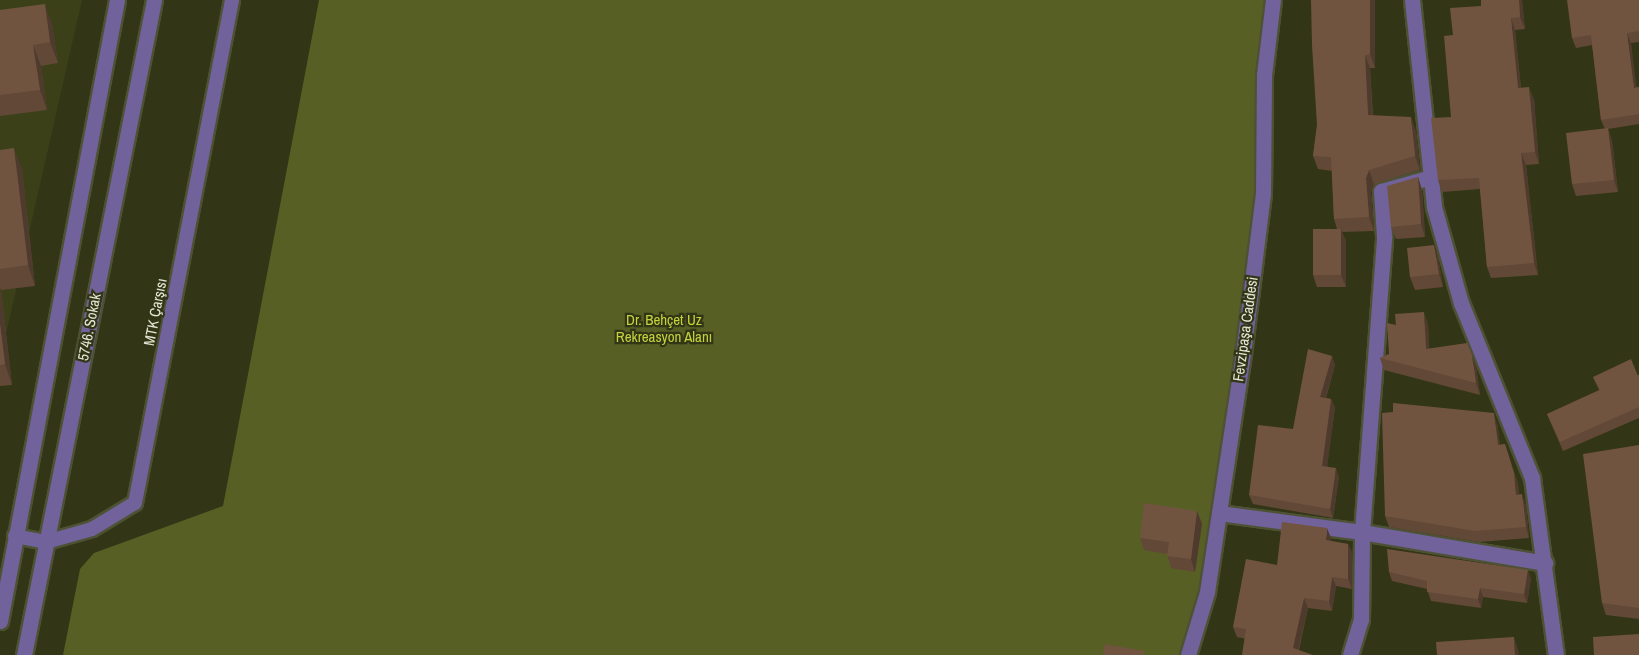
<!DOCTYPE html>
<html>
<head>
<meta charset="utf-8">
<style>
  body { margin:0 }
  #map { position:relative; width:1639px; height:655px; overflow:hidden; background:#323616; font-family:"Archivo Narrow",sans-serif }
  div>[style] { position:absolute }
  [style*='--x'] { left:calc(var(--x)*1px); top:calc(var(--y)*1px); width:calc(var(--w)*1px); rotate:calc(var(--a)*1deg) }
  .built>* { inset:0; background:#3c4019 }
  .green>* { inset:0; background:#585f25 }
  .roads { filter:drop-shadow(2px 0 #4e5234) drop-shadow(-2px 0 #4e5234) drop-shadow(0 2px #4e5234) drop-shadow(0 -2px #4e5234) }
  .service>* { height:14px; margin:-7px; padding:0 7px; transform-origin:7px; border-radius:7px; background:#71629c }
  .minor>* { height:15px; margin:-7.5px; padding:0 7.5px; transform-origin:7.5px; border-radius:7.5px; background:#71629c }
  .tertiary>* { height:15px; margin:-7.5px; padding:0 7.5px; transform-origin:7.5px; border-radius:7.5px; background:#71629c }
  .wall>* { inset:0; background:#614837 }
  .shaded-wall>* { inset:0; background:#4f3b2d }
  .building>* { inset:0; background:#715440 }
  span { translate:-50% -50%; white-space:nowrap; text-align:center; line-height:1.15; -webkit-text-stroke:4.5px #323616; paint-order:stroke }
  .street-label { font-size:15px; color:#e3e6d4 }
  .park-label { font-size:15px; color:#c5d33b }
</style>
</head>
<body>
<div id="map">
  <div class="built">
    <i style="clip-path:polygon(0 0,82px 0,0 360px)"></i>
  </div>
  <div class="green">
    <i style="clip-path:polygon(319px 0,1265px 0,1259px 193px,1206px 591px,1185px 655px,63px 655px,80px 569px,94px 553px,223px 506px)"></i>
  </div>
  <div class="roads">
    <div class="service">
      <i style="--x:15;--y:536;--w:32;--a:11"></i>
      <i style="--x:46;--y:542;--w:48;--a:-15.8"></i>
      <i style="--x:92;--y:529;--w:50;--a:-31.2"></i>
      <i style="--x:135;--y:503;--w:512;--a:-79.08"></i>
    </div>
    <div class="minor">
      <i style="--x:1219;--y:513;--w:144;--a:7.6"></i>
      <i style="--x:1362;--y:532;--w:186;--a:9.6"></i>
      <i style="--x:0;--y:621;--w:632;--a:-79.33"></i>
      <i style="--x:24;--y:655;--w:668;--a:-78.77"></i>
      <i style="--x:1350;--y:655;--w:37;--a:-73"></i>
      <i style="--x:1361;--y:620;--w:88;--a:-89.3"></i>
      <i style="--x:1362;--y:532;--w:297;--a:-85.7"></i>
      <i style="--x:1384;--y:236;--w:45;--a:-93.8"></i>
      <i style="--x:1381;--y:191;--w:52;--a:-15.6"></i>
    </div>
    <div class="tertiary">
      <i style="--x:1412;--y:0;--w:208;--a:83.9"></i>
      <i style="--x:1434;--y:207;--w:100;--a:74.3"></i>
      <i style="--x:1461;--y:303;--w:189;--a:67.9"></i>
      <i style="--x:1532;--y:478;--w:179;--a:82.3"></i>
      <i style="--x:1188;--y:655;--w:66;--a:-73.2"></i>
      <i style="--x:1207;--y:592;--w:241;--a:-81.4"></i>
      <i style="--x:1243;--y:354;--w:162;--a:-82.9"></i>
      <i style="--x:1263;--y:193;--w:118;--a:-89.5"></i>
      <i style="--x:1264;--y:75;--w:76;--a:-83.2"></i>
    </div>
  </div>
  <div class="wall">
    <i style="clip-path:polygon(1375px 0,1375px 68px,1370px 68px,1373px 115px,1416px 131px,1420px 170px,1374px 184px,1371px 192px,1374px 231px,1342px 232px,1346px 241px,1346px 287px,1317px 287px,1313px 275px,1337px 229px,1334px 219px,1332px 171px,1318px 169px,1313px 156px,1317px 125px)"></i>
    <i style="clip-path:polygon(1522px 0,1525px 29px,1515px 30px,1521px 88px,1534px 99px,1539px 164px,1526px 165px,1538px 275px,1491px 278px,1487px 267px,1480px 189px,1442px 192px,1438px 180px,1451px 117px,1453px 35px,1481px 6px)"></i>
    <i style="clip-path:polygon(1639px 0,1639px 42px,1631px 43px,1636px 87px,1639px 87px,1639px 124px,1608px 129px,1612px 141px,1618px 192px,1576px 196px,1572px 184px,1605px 129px,1601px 120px,1592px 45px,1576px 48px,1572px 38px)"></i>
    <i style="clip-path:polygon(0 10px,52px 24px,58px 63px,41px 66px,47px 110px,0 116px)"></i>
    <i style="clip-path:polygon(0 150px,22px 169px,35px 286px,1px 290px,12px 385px,0 386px)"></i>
    <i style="clip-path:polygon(1418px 177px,1422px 190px,1425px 237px,1396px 239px,1391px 227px)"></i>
    <i style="clip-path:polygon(1438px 257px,1443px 287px,1415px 290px,1410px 277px)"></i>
    <i style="clip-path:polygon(1428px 324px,1429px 349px,1476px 366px,1480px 395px,1384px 370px,1380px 358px,1389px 354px,1396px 325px)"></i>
    <i style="clip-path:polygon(1332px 356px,1335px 365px,1326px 398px,1331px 399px,1335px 408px,1327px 466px,1339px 477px,1333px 518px,1253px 504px,1249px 495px,1293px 429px)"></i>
    <i style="clip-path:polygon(1639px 375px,1639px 418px,1563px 451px,1547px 414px,1599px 390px,1593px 377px)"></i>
    <i style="clip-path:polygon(1497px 424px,1500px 445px,1505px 444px,1518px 484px,1519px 494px,1526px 505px,1529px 538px,1479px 542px,1389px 527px,1385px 516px)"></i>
    <i style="clip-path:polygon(1639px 445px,1639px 619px,1606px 615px,1602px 603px)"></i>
    <i style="clip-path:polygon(1197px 511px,1202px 524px,1195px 572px,1171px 568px,1167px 554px,1144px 550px,1140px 538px)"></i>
    <i style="clip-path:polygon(1331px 538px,1330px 541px,1348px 544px,1352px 553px,1352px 589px,1336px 586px,1332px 611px,1308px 608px,1299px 650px,1237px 637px,1233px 627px,1277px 565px)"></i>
    <i style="clip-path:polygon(1389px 572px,1531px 579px,1527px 603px,1483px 597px,1481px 608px,1431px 601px,1427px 589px,1392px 581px)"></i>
  </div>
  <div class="shaded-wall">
    <i style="clip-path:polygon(1370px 0,1375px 0,1375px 68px,1370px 54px)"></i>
    <i style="clip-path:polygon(1519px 0,1522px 0,1525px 29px,1520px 17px)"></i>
    <i style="clip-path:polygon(45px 4px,52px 24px,58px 63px,50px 42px)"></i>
    <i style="clip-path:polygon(1511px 18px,1515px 30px,1522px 100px,1518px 88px)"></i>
    <i style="clip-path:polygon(1627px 33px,1631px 43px,1638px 98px,1634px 88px)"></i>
    <i style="clip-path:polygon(33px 45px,41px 66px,47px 110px,40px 90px)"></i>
    <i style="clip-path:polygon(1365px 55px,1370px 68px,1373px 129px,1368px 115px)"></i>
    <i style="clip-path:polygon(1529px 87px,1534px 99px,1539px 164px,1535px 152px)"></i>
    <i style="clip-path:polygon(1411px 117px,1416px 131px,1420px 170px,1415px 156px)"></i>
    <i style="clip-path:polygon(1608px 128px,1612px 141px,1618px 192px,1614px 180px)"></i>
    <i style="clip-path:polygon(14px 148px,22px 169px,35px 286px,28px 265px)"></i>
    <i style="clip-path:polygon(1521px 153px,1526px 165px,1538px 275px,1534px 263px)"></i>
    <i style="clip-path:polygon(1369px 170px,1374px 184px,1371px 192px,1374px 231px,1369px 217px,1366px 178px)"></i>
    <i style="clip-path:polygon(1418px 177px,1422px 190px,1425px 237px,1421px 224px)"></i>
    <i style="clip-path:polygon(1341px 229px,1346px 241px,1346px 287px,1341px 275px)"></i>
    <i style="clip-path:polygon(1434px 245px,1438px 257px,1443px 287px,1439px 274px)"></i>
    <i style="clip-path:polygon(0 287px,1px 290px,12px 385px,5px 364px,0 324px)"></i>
    <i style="clip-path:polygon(1424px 312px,1428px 324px,1430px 361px,1426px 349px)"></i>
    <i style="clip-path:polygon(1472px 355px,1476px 366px,1480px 395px,1476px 383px)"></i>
    <i style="clip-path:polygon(1332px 356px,1335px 365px,1323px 406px,1320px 397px)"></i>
    <i style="clip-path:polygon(1331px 399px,1335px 408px,1326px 475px,1322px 466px)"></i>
    <i style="clip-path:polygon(1494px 413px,1497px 424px,1502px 456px,1498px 445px)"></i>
    <i style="clip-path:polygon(1505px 444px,1518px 484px,1520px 505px,1516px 495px)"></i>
    <i style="clip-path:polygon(1336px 468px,1339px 477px,1333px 518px,1330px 509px)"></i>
    <i style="clip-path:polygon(1522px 494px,1526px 505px,1529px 538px,1526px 527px)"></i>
    <i style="clip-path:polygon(1197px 511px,1202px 524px,1195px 572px,1191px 559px)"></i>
    <i style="clip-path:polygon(1327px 528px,1331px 538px,1329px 550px,1326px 540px)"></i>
    <i style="clip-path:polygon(1348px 544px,1352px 553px,1352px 589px,1348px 579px)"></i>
    <i style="clip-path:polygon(1528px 570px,1531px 579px,1527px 603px,1524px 594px)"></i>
    <i style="clip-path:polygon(1332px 577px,1336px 586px,1332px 611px,1329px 601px)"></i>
    <i style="clip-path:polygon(1480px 588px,1483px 597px,1481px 608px,1478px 599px)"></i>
    <i style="clip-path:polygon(1304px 598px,1308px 608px,1297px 655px,1293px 648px)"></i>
    <i style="clip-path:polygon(1514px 637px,1519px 653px,1519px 655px,1515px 655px)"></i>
  </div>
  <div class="building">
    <i style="clip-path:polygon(1311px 0,1370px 0,1370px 54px,1365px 55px,1368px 115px,1411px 117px,1415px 156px,1369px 170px,1366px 178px,1369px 217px,1334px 219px,1331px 157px,1313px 156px,1317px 125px,1312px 45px)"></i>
    <i style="clip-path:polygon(1481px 0,1519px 0,1520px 17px,1511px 18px,1518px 88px,1529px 87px,1535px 152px,1521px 153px,1534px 263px,1487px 267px,1479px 178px,1438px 180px,1431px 118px,1451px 117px,1444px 36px,1453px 35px,1450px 8px,1481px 6px)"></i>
    <i style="clip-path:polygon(1567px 0,1639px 0,1639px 31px,1627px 33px,1634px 88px,1639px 87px,1639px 114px,1601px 120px,1591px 35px,1572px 38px)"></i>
    <i style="clip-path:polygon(45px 4px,50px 42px,33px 45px,40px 90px,0 95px,0 10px)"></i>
    <i style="clip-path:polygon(1608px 128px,1614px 180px,1572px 184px,1566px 133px)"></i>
    <i style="clip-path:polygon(14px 148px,28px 265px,0 269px,0 150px)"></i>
    <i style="clip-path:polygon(1418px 177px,1421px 224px,1391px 227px,1387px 186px)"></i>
    <i style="clip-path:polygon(1313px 229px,1341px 229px,1341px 275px,1313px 275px)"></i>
    <i style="clip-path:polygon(1434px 245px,1439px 274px,1410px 277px,1407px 248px)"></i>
    <i style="clip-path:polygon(1424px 312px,1426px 349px,1467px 343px,1472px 355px,1476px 383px,1380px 358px,1389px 354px,1387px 323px,1396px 325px,1395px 314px)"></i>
    <i style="clip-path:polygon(0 324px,5px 364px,0 365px)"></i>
    <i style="clip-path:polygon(1308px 349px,1332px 356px,1320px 397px,1331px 399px,1322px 466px,1336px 468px,1330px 509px,1249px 495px,1258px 425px,1293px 429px)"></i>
    <i style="clip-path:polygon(1631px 359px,1638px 376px,1639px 375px,1639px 407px,1560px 442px,1547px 414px,1600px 390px,1593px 377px)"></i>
    <i style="clip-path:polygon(1393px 403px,1494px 413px,1498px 445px,1505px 444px,1514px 473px,1516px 495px,1522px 494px,1526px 527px,1475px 531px,1385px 516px,1382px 413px,1393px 412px)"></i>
    <i style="clip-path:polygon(1639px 445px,1639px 608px,1602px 603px,1583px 454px)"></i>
    <i style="clip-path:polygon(1144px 503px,1197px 511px,1191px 559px,1167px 556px,1169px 542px,1140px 538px)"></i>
    <i style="clip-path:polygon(1282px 522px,1327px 528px,1326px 540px,1348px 544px,1348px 579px,1332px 577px,1329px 601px,1304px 598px,1293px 648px,1313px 655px,1242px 655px,1246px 629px,1233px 627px,1246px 559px,1277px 565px)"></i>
    <i style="clip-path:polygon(1387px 549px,1528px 570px,1524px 594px,1480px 588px,1478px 599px,1427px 592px,1427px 581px,1389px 572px)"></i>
    <i style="clip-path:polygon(1639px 634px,1639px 655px,1594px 655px,1593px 637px)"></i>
    <i style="clip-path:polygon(1514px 637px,1515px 655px,1437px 655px,1436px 642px)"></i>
    <i style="clip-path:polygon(1105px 644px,1144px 651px,1144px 655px,1103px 655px)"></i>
  </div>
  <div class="street-label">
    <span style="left:155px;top:312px;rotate:-79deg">MTK Çarşısı</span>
    <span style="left:89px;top:327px;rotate:-79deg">5746. Sokak</span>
    <span style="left:1245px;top:329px;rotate:-82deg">Fevzipaşa Caddesi</span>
  </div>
  <div class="park-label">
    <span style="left:664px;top:328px">Dr. Behçet Uz<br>Rekreasyon Alanı</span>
  </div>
</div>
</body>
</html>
